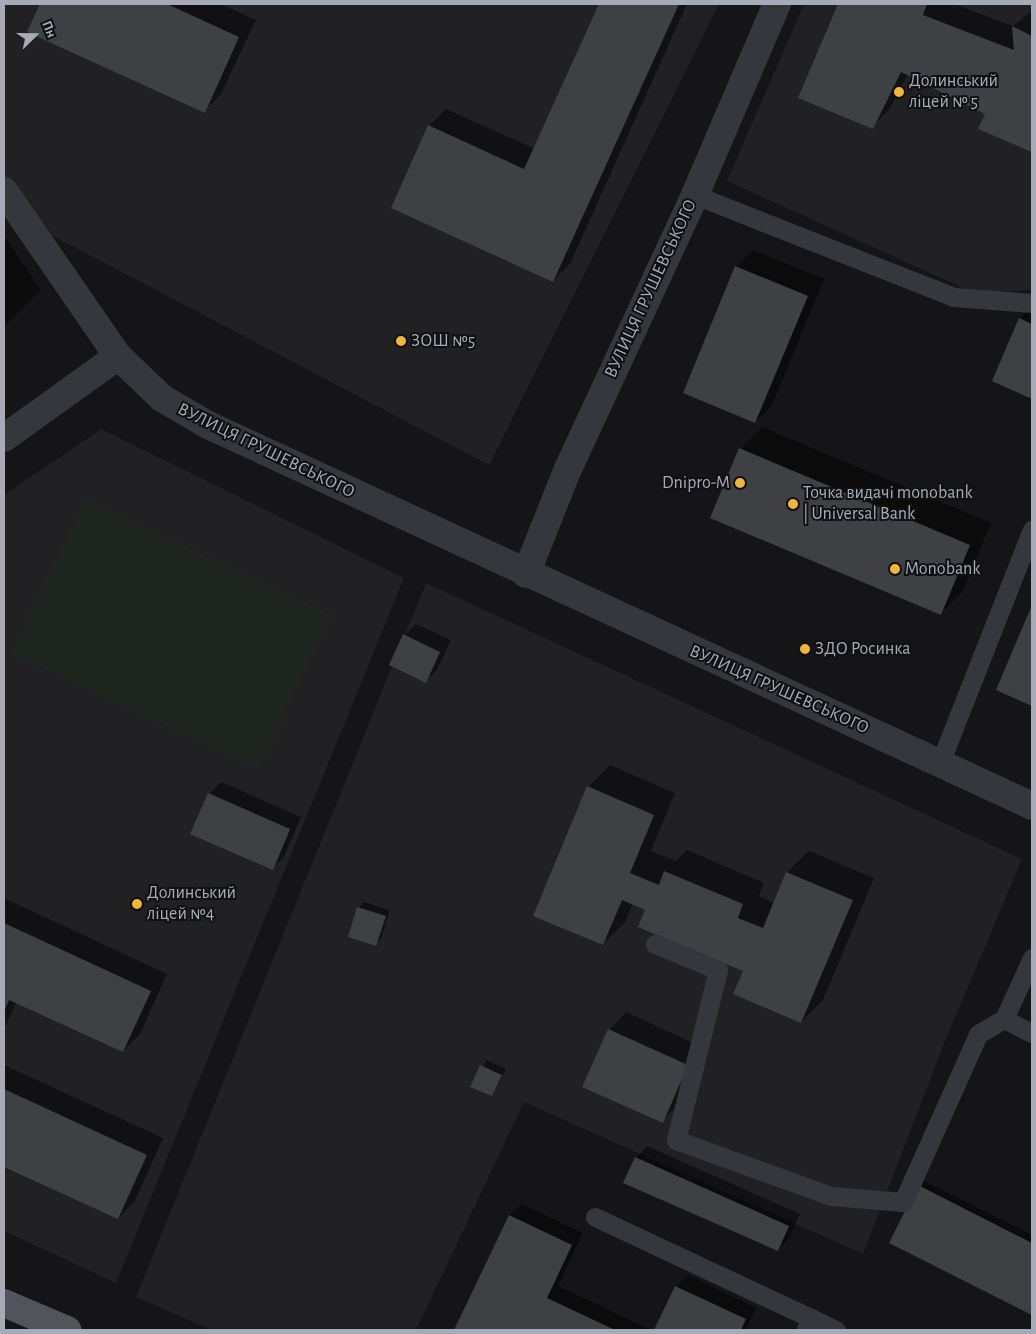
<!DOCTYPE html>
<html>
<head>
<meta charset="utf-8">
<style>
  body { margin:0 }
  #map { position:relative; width:1036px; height:1334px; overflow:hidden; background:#151517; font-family:"Alegreya Sans",sans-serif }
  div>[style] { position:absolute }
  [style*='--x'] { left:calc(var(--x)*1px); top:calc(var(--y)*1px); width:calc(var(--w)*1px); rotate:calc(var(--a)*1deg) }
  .built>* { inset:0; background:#212124 }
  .green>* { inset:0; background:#1f2620 }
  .shadow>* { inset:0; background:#0007 }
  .building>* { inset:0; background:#3f4044 }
  .service>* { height:19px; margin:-9.5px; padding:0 9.5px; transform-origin:9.5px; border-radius:9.5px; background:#36373c }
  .minor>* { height:28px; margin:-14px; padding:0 14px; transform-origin:14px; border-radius:14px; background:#36373c }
  .primary>* { height:28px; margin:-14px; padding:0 14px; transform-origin:14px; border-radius:14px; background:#52535b }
  .dots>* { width:14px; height:14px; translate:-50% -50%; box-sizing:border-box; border:2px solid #101012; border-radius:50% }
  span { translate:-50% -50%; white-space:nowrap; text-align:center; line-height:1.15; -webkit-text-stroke:4px #101012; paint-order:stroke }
  .poi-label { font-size:18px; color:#a7abb7 }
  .left { translate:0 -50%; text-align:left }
  .right { translate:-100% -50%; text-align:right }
  .street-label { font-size:18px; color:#a7abb7 }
  .frame { position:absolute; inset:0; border:5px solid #a7abb7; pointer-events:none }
  .north { position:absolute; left:10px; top:10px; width:50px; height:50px; -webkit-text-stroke:4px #101012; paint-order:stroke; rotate:68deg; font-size:14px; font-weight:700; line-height:20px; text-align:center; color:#a7abb7 }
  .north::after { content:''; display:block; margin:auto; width:18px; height:22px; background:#a7abb7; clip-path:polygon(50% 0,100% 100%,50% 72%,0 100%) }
</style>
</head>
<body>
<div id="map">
  <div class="built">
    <i style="clip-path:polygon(4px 4px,719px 4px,489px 465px,15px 216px,4px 195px)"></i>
    <i style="clip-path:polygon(804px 4px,1032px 4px,1032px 290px,974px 293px,727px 181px)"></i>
    <i style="clip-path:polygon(101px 429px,404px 578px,116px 1283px,4px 1231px,4px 495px)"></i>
    <i style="clip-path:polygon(426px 583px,1022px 859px,943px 1046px,863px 1254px,524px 1102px,416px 1330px,211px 1330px,136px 1297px)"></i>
  </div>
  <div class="green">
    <i style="clip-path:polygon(85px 499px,331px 615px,259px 769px,12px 653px)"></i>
  </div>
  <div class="shadow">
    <i style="clip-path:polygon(41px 4px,221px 4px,256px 20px,221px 94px,204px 112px,28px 31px)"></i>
    <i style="clip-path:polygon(600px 4px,687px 4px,570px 264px,553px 281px,429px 126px,446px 109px,535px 149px)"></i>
    <i style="clip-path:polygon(839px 4px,954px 4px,1013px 26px,1032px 11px,1032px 151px,980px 128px,986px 113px,908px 74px,889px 110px,872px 127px,800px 97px)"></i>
    <i style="clip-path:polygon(4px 235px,41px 290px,4px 327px)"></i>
    <i style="clip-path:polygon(753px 250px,824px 279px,772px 405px,755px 422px,736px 267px)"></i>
    <i style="clip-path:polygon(1032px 307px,1032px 397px,993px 380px,1020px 319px)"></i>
    <i style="clip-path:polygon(762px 427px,991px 523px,963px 591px,941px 613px,712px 518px,741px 448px)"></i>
    <i style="clip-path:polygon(1032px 608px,1032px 704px,997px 689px)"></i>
    <i style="clip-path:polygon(416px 624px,451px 640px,437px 670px,425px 682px,405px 635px)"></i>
    <i style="clip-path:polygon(610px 765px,675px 793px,651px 851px,676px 861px,687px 850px,764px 883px,759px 896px,775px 903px,787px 872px,809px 851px,874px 878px,823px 1000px,801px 1022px,744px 970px,633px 903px,625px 922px,603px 944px,588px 787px)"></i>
    <i style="clip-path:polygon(221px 782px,301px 817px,284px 857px,273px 868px,209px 794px)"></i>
    <i style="clip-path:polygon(4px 898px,167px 974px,140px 1034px,123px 1051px,16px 1002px,4px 1030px)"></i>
    <i style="clip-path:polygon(364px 902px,390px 910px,381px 939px,375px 944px,349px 936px,359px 907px)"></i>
    <i style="clip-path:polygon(626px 1012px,704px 1048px,679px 1104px,662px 1121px,609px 1030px)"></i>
    <i style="clip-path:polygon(487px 1060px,506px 1069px,492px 1095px,472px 1086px)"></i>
    <i style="clip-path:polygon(4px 1065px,163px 1138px,135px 1201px,118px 1218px,4px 1165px)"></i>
    <i style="clip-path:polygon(647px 1146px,800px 1214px,789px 1238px,778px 1250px,636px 1158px)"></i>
    <i style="clip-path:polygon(924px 1181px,1032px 1235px,1032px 1314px,890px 1243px)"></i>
    <i style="clip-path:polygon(521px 1204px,583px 1233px,558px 1286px,651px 1330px,455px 1330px,510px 1215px)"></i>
    <i style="clip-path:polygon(688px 1275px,756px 1308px,746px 1330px,656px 1330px,676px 1287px)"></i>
  </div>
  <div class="building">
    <i style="clip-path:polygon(40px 4px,167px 4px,239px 37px,205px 113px,27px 32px)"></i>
    <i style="clip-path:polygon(599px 4px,679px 4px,553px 282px,391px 208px,428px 125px,524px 169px)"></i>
    <i style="clip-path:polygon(838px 4px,927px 4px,923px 15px,1014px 50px,1012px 26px,1032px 36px,1032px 152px,978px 129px,985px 114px,901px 72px,873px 129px,798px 98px)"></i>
    <i style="clip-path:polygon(735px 266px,808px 296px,755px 423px,683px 393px)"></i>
    <i style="clip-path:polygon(1019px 318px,1032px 324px,1032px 399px,992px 381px)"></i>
    <i style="clip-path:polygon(739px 448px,970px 545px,941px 615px,710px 518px)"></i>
    <i style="clip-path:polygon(1032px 605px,1032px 706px,996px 690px)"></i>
    <i style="clip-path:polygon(403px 634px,440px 652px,426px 683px,389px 665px)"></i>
    <i style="clip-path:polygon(587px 786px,654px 815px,630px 873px,659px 885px,664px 871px,743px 904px,738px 918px,763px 928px,786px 872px,853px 900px,801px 1023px,733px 994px,743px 971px,638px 927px,645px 910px,622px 900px,603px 945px,533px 916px)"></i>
    <i style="clip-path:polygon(208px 793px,290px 829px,273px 870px,190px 834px)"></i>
    <i style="clip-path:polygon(357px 907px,386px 916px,376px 946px,348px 937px)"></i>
    <i style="clip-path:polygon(4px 923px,151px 991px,123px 1052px,9px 1000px,4px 1011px)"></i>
    <i style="clip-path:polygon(608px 1029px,688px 1065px,663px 1123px,582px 1087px)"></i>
    <i style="clip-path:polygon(480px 1065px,502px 1075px,492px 1096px,470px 1087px)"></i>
    <i style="clip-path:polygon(4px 1089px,147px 1155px,118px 1219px,4px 1167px)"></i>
    <i style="clip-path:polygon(635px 1157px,789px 1226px,778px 1251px,623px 1183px)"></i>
    <i style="clip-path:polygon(918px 1185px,1032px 1243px,1032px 1315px,889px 1243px)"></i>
    <i style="clip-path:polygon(509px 1215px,572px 1245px,547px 1298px,615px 1330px,454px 1330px)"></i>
    <i style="clip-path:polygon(675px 1286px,746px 1319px,741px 1330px,654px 1330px)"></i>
  </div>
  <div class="service">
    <i style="--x:695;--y:195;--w:278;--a:21.5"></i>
    <i style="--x:954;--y:297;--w:78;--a:4.4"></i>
    <i style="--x:940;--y:763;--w:251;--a:-68.5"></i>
    <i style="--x:655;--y:944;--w:68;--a:22.4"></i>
    <i style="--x:718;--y:970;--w:175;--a:103.9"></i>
    <i style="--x:676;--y:1140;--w:165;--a:19.9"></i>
    <i style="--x:831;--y:1196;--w:72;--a:4.8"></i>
    <i style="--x:903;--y:1202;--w:184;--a:-65.9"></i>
    <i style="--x:978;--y:1034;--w:30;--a:-30"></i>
    <i style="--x:1032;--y:958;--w:67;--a:114.7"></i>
    <i style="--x:1004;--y:1019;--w:31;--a:27"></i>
    <i style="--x:595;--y:1217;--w:238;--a:25.1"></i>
    <i style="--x:806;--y:1329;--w:12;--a:-66"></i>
    <i style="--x:811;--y:1318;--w:28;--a:26"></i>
  </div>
  <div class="minor">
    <i style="--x:4;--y:191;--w:201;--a:55.4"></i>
    <i style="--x:118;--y:356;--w:61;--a:43.7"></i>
    <i style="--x:162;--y:398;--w:53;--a:30.4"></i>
    <i style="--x:208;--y:425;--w:908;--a:24.81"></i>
    <i style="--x:4;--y:438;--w:140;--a:-35.7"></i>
    <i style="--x:526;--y:574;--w:111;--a:-68.3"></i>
    <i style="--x:567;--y:471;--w:304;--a:-65.1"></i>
    <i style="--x:695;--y:195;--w:208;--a:-66.8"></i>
  </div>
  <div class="primary">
    <i style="--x:4;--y:1303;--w:69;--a:23.2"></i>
  </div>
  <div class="dots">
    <i style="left:899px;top:92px;background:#efb734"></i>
    <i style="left:401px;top:341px;background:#efb734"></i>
    <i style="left:740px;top:483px;background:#efb734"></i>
    <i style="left:793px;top:504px;background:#efb734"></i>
    <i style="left:895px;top:569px;background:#efb734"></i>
    <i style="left:805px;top:649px;background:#efb734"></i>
    <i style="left:137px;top:904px;background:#efb734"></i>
  </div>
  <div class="poi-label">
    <span class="left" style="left:909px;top:92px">Долинський<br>ліцей № 5</span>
    <span class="left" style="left:411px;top:341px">ЗОШ №5</span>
    <span class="right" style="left:730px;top:483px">Dnipro-M</span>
    <span class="left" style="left:803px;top:504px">Точка видачі monobank<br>| Universal Bank</span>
    <span class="left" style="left:905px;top:569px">Monobank</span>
    <span class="left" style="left:815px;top:649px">ЗДО Росинка</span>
    <span class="left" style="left:147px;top:904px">Долинський<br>ліцей №4</span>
  </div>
  <div class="street-label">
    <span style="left:651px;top:289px;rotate:-65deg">ВУЛИЦЯ ГРУШЕВСЬКОГО</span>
    <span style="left:266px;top:451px;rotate:26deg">ВУЛИЦЯ ГРУШЕВСЬКОГО</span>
    <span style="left:779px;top:690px;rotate:24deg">ВУЛИЦЯ ГРУШЕВСЬКОГО</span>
  </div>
  <div class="frame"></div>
  <div class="north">Пн</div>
</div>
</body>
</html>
